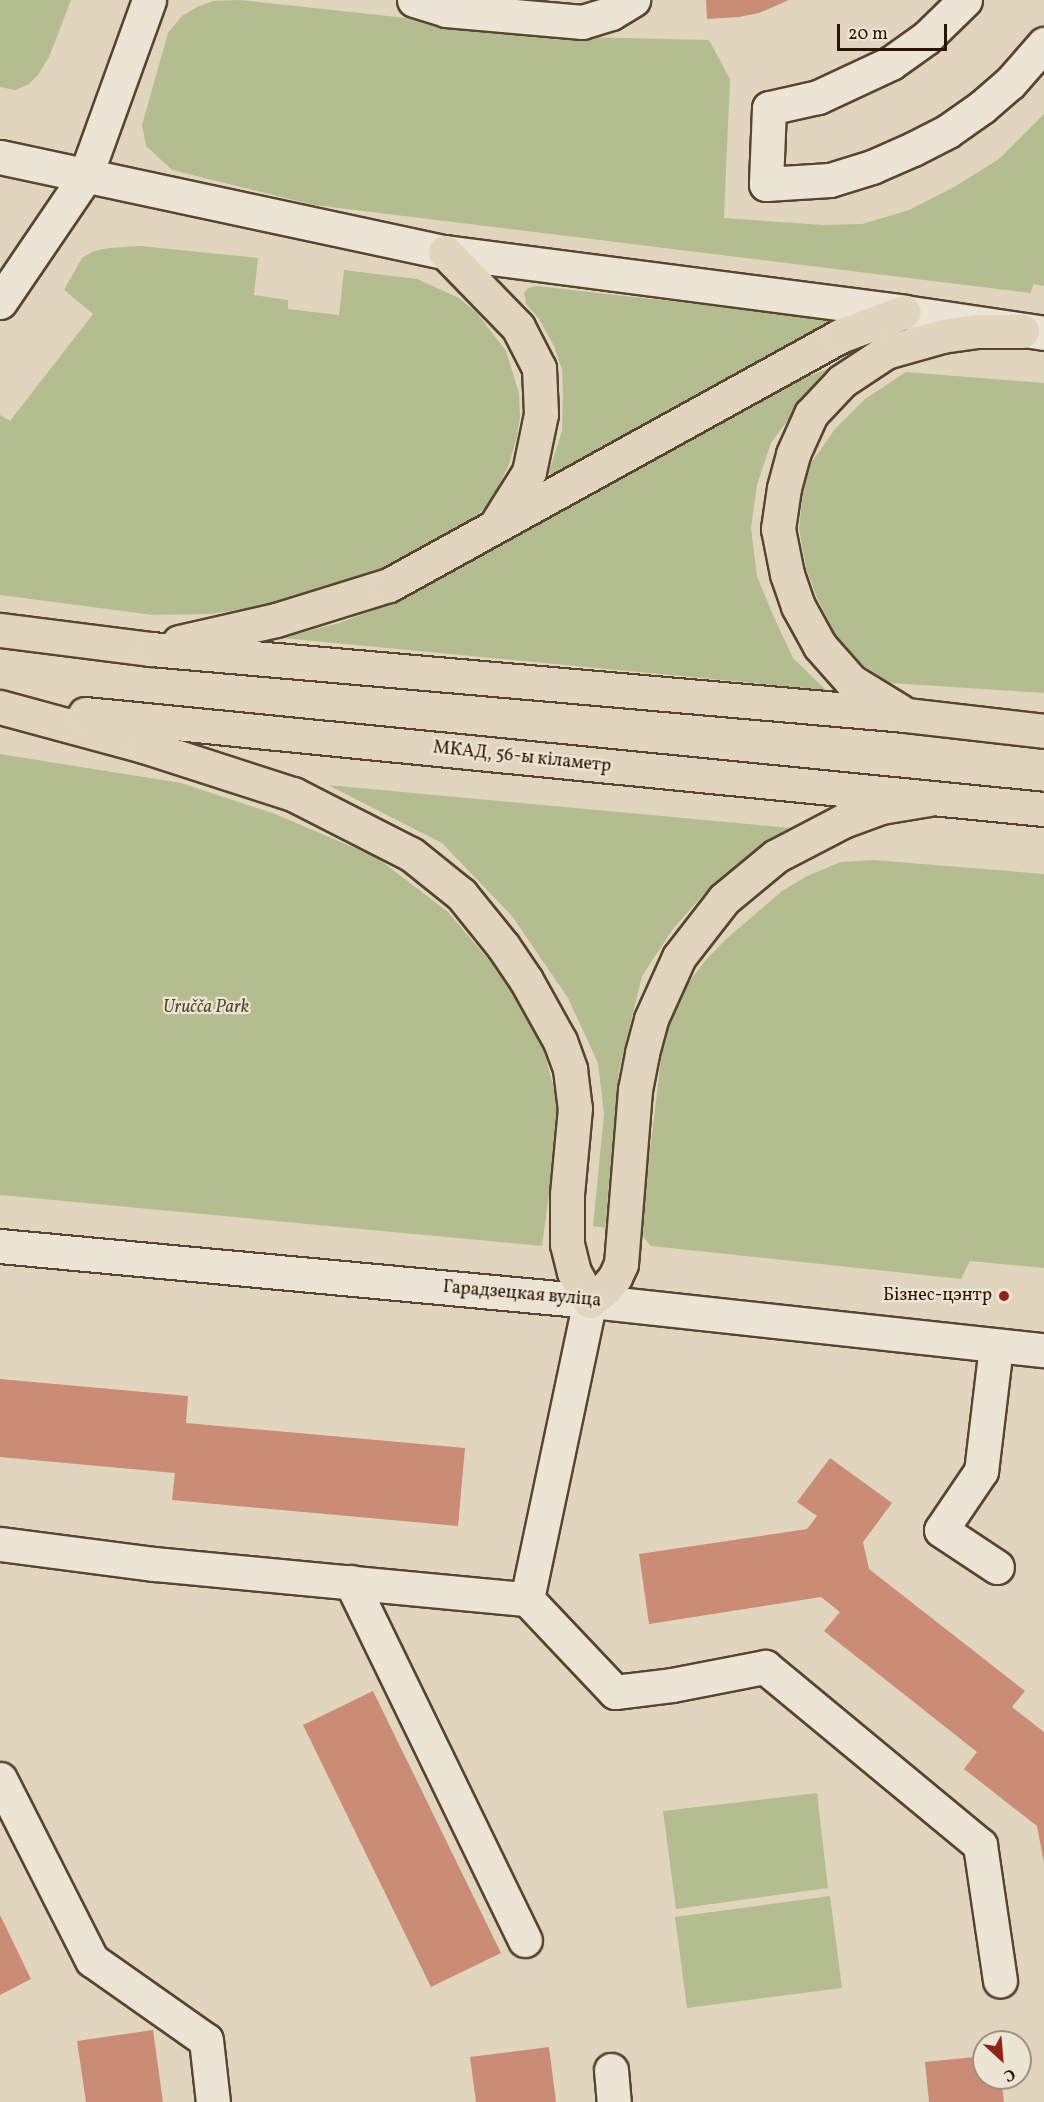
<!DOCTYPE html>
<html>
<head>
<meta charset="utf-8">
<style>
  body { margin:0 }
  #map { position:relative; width:1044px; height:2102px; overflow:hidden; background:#e1d6bd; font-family:Vollkorn,serif }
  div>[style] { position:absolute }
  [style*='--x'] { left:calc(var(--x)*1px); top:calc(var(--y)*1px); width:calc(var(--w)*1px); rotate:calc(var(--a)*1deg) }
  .green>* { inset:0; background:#b4bd90 }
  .building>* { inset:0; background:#ca8c74 }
  .roads { filter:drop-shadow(2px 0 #58442f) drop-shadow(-2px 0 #58442f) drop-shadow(0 2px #58442f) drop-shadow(0 -2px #58442f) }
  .minor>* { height:33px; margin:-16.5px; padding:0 16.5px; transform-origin:16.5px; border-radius:16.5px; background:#ece4d4 }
  .highway>* { height:33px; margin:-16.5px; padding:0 16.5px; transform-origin:16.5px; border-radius:16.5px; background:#e1d6bd }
  .dots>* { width:16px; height:16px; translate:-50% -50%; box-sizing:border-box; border:3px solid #ece4d4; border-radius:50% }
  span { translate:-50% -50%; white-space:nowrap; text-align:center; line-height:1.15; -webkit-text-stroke:4.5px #ece4d4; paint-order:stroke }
  .street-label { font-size:18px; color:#2b1400 }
  .park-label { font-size:18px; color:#54472b; font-style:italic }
  .poi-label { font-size:18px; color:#2b1400 }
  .right { translate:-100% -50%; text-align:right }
  .north { position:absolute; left:972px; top:2030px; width:60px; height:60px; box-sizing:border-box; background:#ece4d4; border:2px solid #9f917f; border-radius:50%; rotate:154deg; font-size:16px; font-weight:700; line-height:24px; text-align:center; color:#2b1400 }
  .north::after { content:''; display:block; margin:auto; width:21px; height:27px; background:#8f2418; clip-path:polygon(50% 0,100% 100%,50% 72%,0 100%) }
  .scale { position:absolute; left:837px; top:24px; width:110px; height:27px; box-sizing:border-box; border:3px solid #2b1400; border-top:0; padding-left:8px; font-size:18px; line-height:21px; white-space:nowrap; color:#2b1400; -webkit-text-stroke:4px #ece4d4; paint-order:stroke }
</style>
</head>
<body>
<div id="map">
  <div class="green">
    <i style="clip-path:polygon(0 0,71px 0,49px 57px,38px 75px,29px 84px,15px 90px,0 87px)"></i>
    <i style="clip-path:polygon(241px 0,580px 37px,709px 40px,730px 79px,724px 218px,823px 225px,862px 224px,909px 210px,954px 187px,999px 159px,1044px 114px,1044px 286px,1033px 284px,1031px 293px,314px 205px,172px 170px,146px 146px,142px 125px,168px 33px,182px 16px,197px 7px,213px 1px)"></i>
    <i style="clip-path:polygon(141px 246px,258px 258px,254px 295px,288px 300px,288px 309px,339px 315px,344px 270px,417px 279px,459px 298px,477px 313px,506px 351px,519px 393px,520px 418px,516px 440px,509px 464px,491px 502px,458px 533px,360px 582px,265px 606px,211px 614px,153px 615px,0 595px,0 415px,10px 421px,93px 314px,64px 290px,82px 258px,94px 251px,109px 248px)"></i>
    <i style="clip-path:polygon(537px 286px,836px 320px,558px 476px,552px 476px,549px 472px,562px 431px,563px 391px,562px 370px,554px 346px,539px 319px,526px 304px,524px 293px,528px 288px)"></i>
    <i style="clip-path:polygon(837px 365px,802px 401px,771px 443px,757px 485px,751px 528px,757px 576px,773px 615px,793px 658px,826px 690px,282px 638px,339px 623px,406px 598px,804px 378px)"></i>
    <i style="clip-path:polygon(906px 372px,1044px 383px,1044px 693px,890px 683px,864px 666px,836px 635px,817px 598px,806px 568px,799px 529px,803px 492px,811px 463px,835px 429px,865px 399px)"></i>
    <i style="clip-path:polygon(0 754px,181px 783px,275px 814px,376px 857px,448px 912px,504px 978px,543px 1046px,560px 1113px,542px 1246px,0 1195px)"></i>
    <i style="clip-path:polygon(328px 785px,791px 828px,755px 850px,703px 895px,673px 929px,642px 976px,619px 1071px,605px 1228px,593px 1226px,604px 1114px,598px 1063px,568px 998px,512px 916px,442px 843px)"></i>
    <i style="clip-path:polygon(874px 860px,1044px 874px,1044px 1268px,970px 1261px,961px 1279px,651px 1246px,644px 1238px,641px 1227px,663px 1042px,671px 1014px,684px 989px,704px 962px,725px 940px,782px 891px,807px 876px,841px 862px)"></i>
    <i style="clip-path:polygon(817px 1793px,828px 1888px,676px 1909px,663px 1811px)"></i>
    <i style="clip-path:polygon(830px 1896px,842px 1988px,687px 2008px,675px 1917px)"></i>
  </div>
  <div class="building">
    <i style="clip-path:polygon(706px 0,789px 0,759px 13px,739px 17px,707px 19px)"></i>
    <i style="clip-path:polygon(0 1379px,188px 1396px,186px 1423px,465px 1448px,458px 1526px,172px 1500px,175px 1473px,0 1457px)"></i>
    <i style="clip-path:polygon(830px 1458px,892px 1503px,863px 1542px,869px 1569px,1025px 1691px,1012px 1707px,1044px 1732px,1044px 1863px,1037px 1826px,964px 1769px,977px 1752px,824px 1631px,840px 1612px,821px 1597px,649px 1624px,639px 1554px,807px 1529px,817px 1516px,797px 1502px)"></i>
    <i style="clip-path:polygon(373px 1691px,501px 1953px,431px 1987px,303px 1725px)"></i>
    <i style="clip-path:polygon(0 1915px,31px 1979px,0 1995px)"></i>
    <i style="clip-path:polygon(153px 2030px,163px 2102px,86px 2102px,77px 2041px)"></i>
    <i style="clip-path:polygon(549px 2047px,556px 2102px,476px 2102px,470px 2057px)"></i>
    <i style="clip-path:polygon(984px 2056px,984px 2078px,1001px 2078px,1004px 2102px,929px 2102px,925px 2062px)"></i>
  </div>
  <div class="roads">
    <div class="minor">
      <i style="--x:414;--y:0;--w:34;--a:17"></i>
      <i style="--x:446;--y:10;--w:137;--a:5"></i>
      <i style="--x:582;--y:22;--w:30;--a:-17"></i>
      <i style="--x:611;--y:13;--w:26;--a:-31"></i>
      <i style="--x:965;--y:0;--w:54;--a:135.7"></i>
      <i style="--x:926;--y:38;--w:43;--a:144.5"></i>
      <i style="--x:891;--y:63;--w:81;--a:155"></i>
      <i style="--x:818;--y:97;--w:50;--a:167.3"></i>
      <i style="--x:769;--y:108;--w:76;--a:92.3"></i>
      <i style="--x:766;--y:184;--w:64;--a:-3.6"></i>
      <i style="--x:830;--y:180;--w:44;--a:-17.2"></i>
      <i style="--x:872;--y:167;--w:45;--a:-23.7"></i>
      <i style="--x:913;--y:149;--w:39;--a:-27"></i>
      <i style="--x:948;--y:131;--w:42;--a:-35.2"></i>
      <i style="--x:982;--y:107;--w:37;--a:-41"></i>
      <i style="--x:1010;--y:83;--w:52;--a:-48.9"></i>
      <i style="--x:0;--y:157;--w:455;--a:12.1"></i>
      <i style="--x:445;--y:252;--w:463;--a:7.4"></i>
      <i style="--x:904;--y:312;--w:142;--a:8.5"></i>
      <i style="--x:0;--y:302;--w:151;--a:-55.8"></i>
      <i style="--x:85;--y:177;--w:188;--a:-70.1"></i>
      <i style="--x:0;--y:1246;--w:593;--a:5.33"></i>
      <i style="--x:590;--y:1301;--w:457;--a:6.2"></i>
      <i style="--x:996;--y:1346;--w:126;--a:96.8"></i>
      <i style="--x:981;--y:1471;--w:71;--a:124.1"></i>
      <i style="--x:941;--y:1530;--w:67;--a:33.5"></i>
      <i style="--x:0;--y:1544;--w:155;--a:7.4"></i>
      <i style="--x:154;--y:1564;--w:375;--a:5.4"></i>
      <i style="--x:527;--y:1599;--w:128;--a:46.6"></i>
      <i style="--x:615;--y:1692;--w:57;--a:-7"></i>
      <i style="--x:672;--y:1685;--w:95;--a:-11"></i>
      <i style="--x:765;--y:1667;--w:279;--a:39.6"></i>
      <i style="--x:980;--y:1845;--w:137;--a:81.6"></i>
      <i style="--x:351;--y:1582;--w:398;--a:64.1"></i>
      <i style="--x:527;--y:1599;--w:305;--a:-78.1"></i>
      <i style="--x:0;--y:1779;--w:203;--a:63.1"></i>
      <i style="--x:92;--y:1960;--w:139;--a:35.1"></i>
      <i style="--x:206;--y:2040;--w:62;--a:83.6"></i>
      <i style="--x:611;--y:2070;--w:32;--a:85"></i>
    </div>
    <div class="highway">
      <i style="--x:445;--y:252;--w:105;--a:45.8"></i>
      <i style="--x:518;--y:327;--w:46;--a:62.9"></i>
      <i style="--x:539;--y:368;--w:46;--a:87.5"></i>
      <i style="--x:541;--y:414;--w:59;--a:101.7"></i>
      <i style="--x:529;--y:472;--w:60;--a:122.1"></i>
      <i style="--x:0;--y:630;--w:152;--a:7.2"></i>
      <i style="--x:151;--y:649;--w:758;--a:5"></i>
      <i style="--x:906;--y:715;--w:139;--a:6.6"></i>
      <i style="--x:179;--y:642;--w:99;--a:-12.8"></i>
      <i style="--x:276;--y:620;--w:118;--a:-17.2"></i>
      <i style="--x:389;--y:585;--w:515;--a:-28.9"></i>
      <i style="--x:840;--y:336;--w:68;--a:-20.6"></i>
      <i style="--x:0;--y:707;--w:149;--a:15.2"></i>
      <i style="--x:144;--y:746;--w:157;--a:17.9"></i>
      <i style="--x:293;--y:794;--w:132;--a:27"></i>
      <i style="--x:411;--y:854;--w:64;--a:38.7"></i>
      <i style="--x:461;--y:894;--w:67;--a:51.1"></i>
      <i style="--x:503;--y:946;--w:41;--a:55.9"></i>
      <i style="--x:526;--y:980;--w:70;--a:60.9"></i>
      <i style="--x:560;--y:1041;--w:30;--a:70"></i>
      <i style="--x:570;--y:1069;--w:39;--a:83"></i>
      <i style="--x:575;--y:1108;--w:87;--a:95.3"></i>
      <i style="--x:567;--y:1195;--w:49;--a:90"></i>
      <i style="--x:567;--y:1244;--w:29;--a:76"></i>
      <i style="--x:574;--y:1272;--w:33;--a:61"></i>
      <i style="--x:590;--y:1301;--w:19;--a:-39"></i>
      <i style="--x:605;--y:1289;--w:16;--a:-50"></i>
      <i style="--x:615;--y:1277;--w:14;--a:-65"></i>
      <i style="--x:621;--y:1264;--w:175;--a:-85.4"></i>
      <i style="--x:635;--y:1090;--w:38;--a:-79"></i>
      <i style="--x:642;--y:1053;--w:35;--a:-75"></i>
      <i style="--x:651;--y:1019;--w:68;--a:-65.7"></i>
      <i style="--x:679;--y:957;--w:73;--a:-52.2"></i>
      <i style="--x:724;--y:899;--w:67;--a:-39.6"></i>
      <i style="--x:776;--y:856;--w:76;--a:-27.6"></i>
      <i style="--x:843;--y:821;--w:40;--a:-20.2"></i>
      <i style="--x:881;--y:807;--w:49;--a:-9.5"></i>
      <i style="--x:900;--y:711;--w:57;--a:-148.5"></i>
      <i style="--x:851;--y:681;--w:47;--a:-131.5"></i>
      <i style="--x:820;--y:646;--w:46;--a:-118.8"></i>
      <i style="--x:798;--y:606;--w:34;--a:-109"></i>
      <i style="--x:787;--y:574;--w:46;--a:-101.3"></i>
      <i style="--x:778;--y:529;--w:41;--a:-81.7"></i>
      <i style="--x:784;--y:488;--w:35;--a:-75"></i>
      <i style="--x:793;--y:454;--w:44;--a:-65.8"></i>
      <i style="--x:811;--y:414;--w:45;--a:-46.8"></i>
      <i style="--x:842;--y:381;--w:53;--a:-33.4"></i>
      <i style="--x:886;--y:352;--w:58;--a:-15.9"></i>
      <i style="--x:942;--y:336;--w:36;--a:-8"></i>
      <i style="--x:978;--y:331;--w:44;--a:0"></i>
      <i style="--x:85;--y:714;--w:964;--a:5.66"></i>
    </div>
  </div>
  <div class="dots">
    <i style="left:1004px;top:1296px;background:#8f2418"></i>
  </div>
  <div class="street-label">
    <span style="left:522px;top:758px;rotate:6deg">МКАД, 56-ы кіламетр</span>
    <span style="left:522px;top:1295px;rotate:5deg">Гарадзецкая вуліца</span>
  </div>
  <div class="park-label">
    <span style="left:206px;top:1008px">Uručča Park</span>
  </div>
  <div class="poi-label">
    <span class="right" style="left:992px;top:1296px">Бізнес-цэнтр</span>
  </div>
  <div class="north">С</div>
  <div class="scale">20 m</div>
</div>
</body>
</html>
